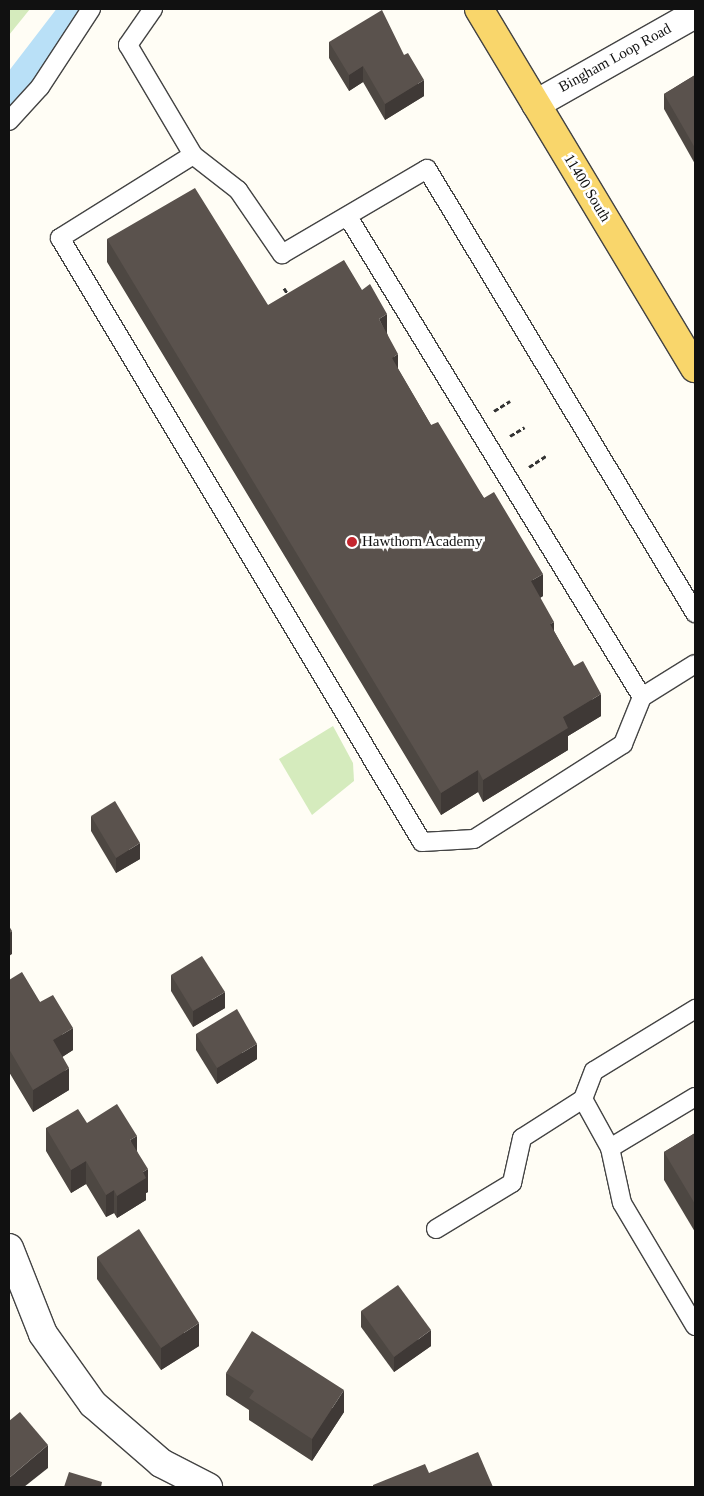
<!DOCTYPE html>
<html>
<head>
<meta charset="utf-8">
<style>
  body { margin:0 }
  #map { position:relative; width:704px; height:1496px; overflow:hidden; background:#fffdf5; font-family:Georgia,serif }
  div>[style] { position:absolute }
  [style*='--x'] { left:calc(var(--x)*1px); top:calc(var(--y)*1px); width:calc(var(--w)*1px); rotate:calc(var(--a)*1deg) }
  .green>* { inset:0; background:#d5ebbd }
  .canal>* { height:31px; margin:-15.5px; padding:0 15.5px; transform-origin:15.5px; border-radius:15.5px; background:#b9e0f7 }
  .path>* { height:3px; margin-top:-1.5px; transform-origin:0; background:repeating-linear-gradient(90deg,#333 0 5px,transparent 0 7.5px) }
  .roads { filter:drop-shadow(1px 0 #444) drop-shadow(-1px 0 #444) drop-shadow(0 1px #444) drop-shadow(0 -1px #444) }
  .service>* { height:18px; margin:-9px; padding:0 9px; transform-origin:9px; border-radius:9px; background:#fff }
  .minor>* { height:28px; margin:-14px; padding:0 14px; transform-origin:14px; border-radius:14px; background:#fff }
  .primary>* { height:28px; margin:-14px; padding:0 14px; transform-origin:14px; border-radius:14px; background:#f9d66b }
  .wall>* { inset:0; background:#4d4742 }
  .shaded-wall>* { inset:0; background:#3f3936 }
  .building>* { inset:0; background:#5a524d }
  .dots>* { width:14px; height:14px; translate:-50% -50%; box-sizing:border-box; border:2px solid #fff; border-radius:50% }
  span { translate:-50% -50%; white-space:nowrap; text-align:center; line-height:1.15; -webkit-text-stroke:5px #fff; paint-order:stroke }
  .street-label { font-size:15px; color:#111 }
  .poi-label { font-size:15px; color:#111 }
  .left { translate:0 -50%; text-align:left }
  .frame { position:absolute; inset:0; border:10px solid #111; pointer-events:none }
</style>
</head>
<body>
<div id="map">
  <div class="green">
    <i style="clip-path:polygon(9px 9px,30px 9px,9px 35px)"></i>
    <i style="clip-path:polygon(333px 726px,353px 763px,354px 781px,312px 815px,279px 759px)"></i>
  </div>
  <div class="canal">
    <i style="--x:9;--y:95;--w:108;--a:-52.5"></i>
  </div>
  <div class="path">
    <i style="--x:284;--y:288;--w:9;--a:58"></i>
    <i style="--x:494;--y:411;--w:19;--a:-32"></i>
    <i style="--x:510;--y:436;--w:17;--a:-31"></i>
    <i style="--x:529;--y:467;--w:20;--a:-33"></i>
  </div>
  <div class="roads">
    <div class="service">
      <i style="--x:153;--y:9;--w:44;--a:124.8"></i>
      <i style="--x:128;--y:45;--w:128;--a:59.4"></i>
      <i style="--x:193;--y:155;--w:57;--a:37.9"></i>
      <i style="--x:238;--y:190;--w:78;--a:55.5"></i>
      <i style="--x:282;--y:254;--w:168;--a:-30.4"></i>
      <i style="--x:427;--y:169;--w:519;--a:58.88"></i>
      <i style="--x:9;--y:121;--w:46;--a:-47.6"></i>
      <i style="--x:40;--y:87;--w:93;--a:-56.8"></i>
      <i style="--x:193;--y:155;--w:157;--a:148"></i>
      <i style="--x:60;--y:238;--w:704;--a:59.06"></i>
      <i style="--x:422;--y:842;--w:52;--a:-3.3"></i>
      <i style="--x:474;--y:839;--w:177;--a:-32.5"></i>
      <i style="--x:623;--y:744;--w:51;--a:-68"></i>
      <i style="--x:348;--y:217;--w:563;--a:58.51"></i>
      <i style="--x:642;--y:697;--w:62;--a:-31.9"></i>
      <i style="--x:695;--y:1097;--w:99;--a:149"></i>
      <i style="--x:610;--y:1148;--w:56;--a:77.7"></i>
      <i style="--x:622;--y:1203;--w:143;--a:59.3"></i>
      <i style="--x:610;--y:1148;--w:56;--a:-118.9"></i>
      <i style="--x:583;--y:1099;--w:30;--a:-69"></i>
      <i style="--x:594;--y:1071;--w:119;--a:-31.5"></i>
      <i style="--x:436;--y:1229;--w:89;--a:-31.2"></i>
      <i style="--x:512;--y:1183;--w:46;--a:-77.5"></i>
      <i style="--x:522;--y:1138;--w:72;--a:-32.6"></i>
    </div>
    <div class="minor">
      <i style="--x:536;--y:104;--w:183;--a:-29.5"></i>
      <i style="--x:9;--y:1248;--w:92;--a:68.4"></i>
      <i style="--x:43;--y:1334;--w:86;--a:54.5"></i>
      <i style="--x:93;--y:1404;--w:90;--a:40.9"></i>
      <i style="--x:161;--y:1463;--w:53;--a:27.1"></i>
    </div>
    <div class="primary">
      <i style="--x:479;--y:9;--w:419;--a:59"></i>
    </div>
  </div>
  <div class="wall">
    <i style="clip-path:polygon(329px 42px,404px 55px,424px 96px,385px 120px,363px 82px,349px 91px,329px 58px)"></i>
    <i style="clip-path:polygon(695px 75px,695px 164px,664px 109px,664px 94px)"></i>
    <i style="clip-path:polygon(107px 239px,268px 305px,387px 333px,398px 369px,431px 425px,484px 498px,543px 596px,540px 598px,554px 631px,601px 716px,568px 736px,568px 750px,483px 802px,478px 792px,441px 815px,107px 262px)"></i>
    <i style="clip-path:polygon(91px 816px,140px 859px,116px 873px,91px 831px)"></i>
    <i style="clip-path:polygon(171px 975px,225px 1008px,193px 1027px,171px 991px)"></i>
    <i style="clip-path:polygon(9px 980px,40px 1002px,73px 1050px,62px 1057px,69px 1090px,33px 1112px,9px 1072px)"></i>
    <i style="clip-path:polygon(196px 1034px,257px 1059px,217px 1084px,196px 1050px)"></i>
    <i style="clip-path:polygon(87px 1123px,137px 1151px,148px 1192px,146px 1193px,146px 1200px,117px 1218px,114px 1213px,106px 1217px,86px 1184px,71px 1193px,46px 1151px,46px 1128px)"></i>
    <i style="clip-path:polygon(695px 1133px,695px 1232px,664px 1180px,664px 1152px)"></i>
    <i style="clip-path:polygon(97px 1257px,199px 1346px,161px 1370px,97px 1279px)"></i>
    <i style="clip-path:polygon(361px 1311px,431px 1346px,394px 1372px,361px 1327px)"></i>
    <i style="clip-path:polygon(226px 1373px,344px 1412px,312px 1461px,249px 1420px,249px 1410px,226px 1395px)"></i>
  </div>
  <div class="shaded-wall">
    <i style="clip-path:polygon(363px 66px,363px 82px,349px 91px,349px 75px)"></i>
    <i style="clip-path:polygon(424px 80px,424px 96px,385px 120px,385px 104px)"></i>
    <i style="clip-path:polygon(387px 314px,387px 336px,379px 319px)"></i>
    <i style="clip-path:polygon(398px 354px,398px 376px,392px 358px)"></i>
    <i style="clip-path:polygon(543px 574px,543px 596px,531px 603px,531px 581px)"></i>
    <i style="clip-path:polygon(554px 622px,554px 644px,550px 624px)"></i>
    <i style="clip-path:polygon(601px 694px,601px 716px,568px 736px,568px 750px,483px 802px,483px 780px,563px 717px)"></i>
    <i style="clip-path:polygon(478px 770px,478px 792px,441px 815px,441px 793px)"></i>
    <i style="clip-path:polygon(140px 843px,140px 859px,116px 873px,116px 858px)"></i>
    <i style="clip-path:polygon(12px 931px,12px 954px,9px 956px,9px 933px)"></i>
    <i style="clip-path:polygon(225px 992px,225px 1008px,193px 1027px,193px 1011px)"></i>
    <i style="clip-path:polygon(73px 1028px,73px 1050px,53px 1063px,53px 1040px)"></i>
    <i style="clip-path:polygon(257px 1044px,257px 1059px,217px 1084px,217px 1068px)"></i>
    <i style="clip-path:polygon(69px 1068px,69px 1090px,33px 1112px,33px 1090px)"></i>
    <i style="clip-path:polygon(137px 1136px,137px 1158px,130px 1140px)"></i>
    <i style="clip-path:polygon(86px 1161px,86px 1184px,71px 1193px,71px 1170px)"></i>
    <i style="clip-path:polygon(148px 1169px,148px 1192px,146px 1193px,146px 1200px,117px 1218px,117px 1196px,143px 1172px)"></i>
    <i style="clip-path:polygon(114px 1190px,114px 1213px,106px 1217px,106px 1195px)"></i>
    <i style="clip-path:polygon(199px 1323px,199px 1346px,161px 1370px,161px 1348px)"></i>
    <i style="clip-path:polygon(431px 1330px,431px 1346px,394px 1372px,394px 1357px)"></i>
    <i style="clip-path:polygon(344px 1390px,344px 1412px,312px 1461px,312px 1439px)"></i>
    <i style="clip-path:polygon(48px 1445px,48px 1468px,24px 1487px,9px 1487px,9px 1478px)"></i>
  </div>
  <div class="building">
    <i style="clip-path:polygon(382px 10px,404px 55px,408px 53px,424px 80px,385px 104px,363px 66px,349px 75px,329px 42px)"></i>
    <i style="clip-path:polygon(695px 75px,695px 148px,664px 94px)"></i>
    <i style="clip-path:polygon(195px 188px,268px 305px,344px 260px,362px 290px,370px 284px,387px 314px,379px 319px,398px 354px,392px 358px,431px 425px,438px 422px,484px 498px,494px 492px,543px 574px,531px 581px,554px 622px,550px 624px,574px 666px,583px 661px,601px 694px,563px 717px,568px 728px,483px 780px,478px 770px,441px 793px,107px 239px)"></i>
    <i style="clip-path:polygon(115px 801px,140px 843px,116px 858px,91px 816px)"></i>
    <i style="clip-path:polygon(9px 926px,12px 931px,9px 933px)"></i>
    <i style="clip-path:polygon(202px 956px,225px 992px,193px 1011px,171px 975px)"></i>
    <i style="clip-path:polygon(22px 972px,40px 1002px,53px 995px,73px 1028px,53px 1040px,69px 1068px,33px 1090px,9px 1049px,9px 980px)"></i>
    <i style="clip-path:polygon(237px 1009px,257px 1044px,217px 1068px,196px 1034px)"></i>
    <i style="clip-path:polygon(117px 1104px,137px 1136px,130px 1140px,148px 1169px,143px 1172px,146px 1178px,117px 1196px,114px 1190px,106px 1195px,86px 1161px,71px 1170px,46px 1128px,78px 1109px,87px 1123px)"></i>
    <i style="clip-path:polygon(695px 1133px,695px 1204px,664px 1152px)"></i>
    <i style="clip-path:polygon(139px 1229px,199px 1323px,161px 1348px,97px 1257px)"></i>
    <i style="clip-path:polygon(398px 1285px,431px 1330px,394px 1357px,361px 1311px)"></i>
    <i style="clip-path:polygon(252px 1331px,344px 1390px,312px 1439px,249px 1398px,254px 1391px,226px 1373px)"></i>
    <i style="clip-path:polygon(20px 1412px,48px 1445px,9px 1478px,9px 1421px)"></i>
    <i style="clip-path:polygon(478px 1452px,493px 1487px,373px 1487px,373px 1485px,425px 1464px,429px 1473px)"></i>
    <i style="clip-path:polygon(69px 1472px,102px 1482px,101px 1487px,64px 1487px)"></i>
  </div>
  <div class="dots">
    <i style="left:352px;top:542px;background:#c4262e"></i>
  </div>
  <div class="street-label">
    <span style="left:615px;top:58px;rotate:-29deg">Bingham Loop Road</span>
    <span style="left:587px;top:188px;rotate:59deg">11400 South</span>
  </div>
  <div class="poi-label">
    <span class="left" style="left:362px;top:542px">Hawthorn Academy</span>
  </div>
  <div class="frame"></div>
</div>
</body>
</html>
